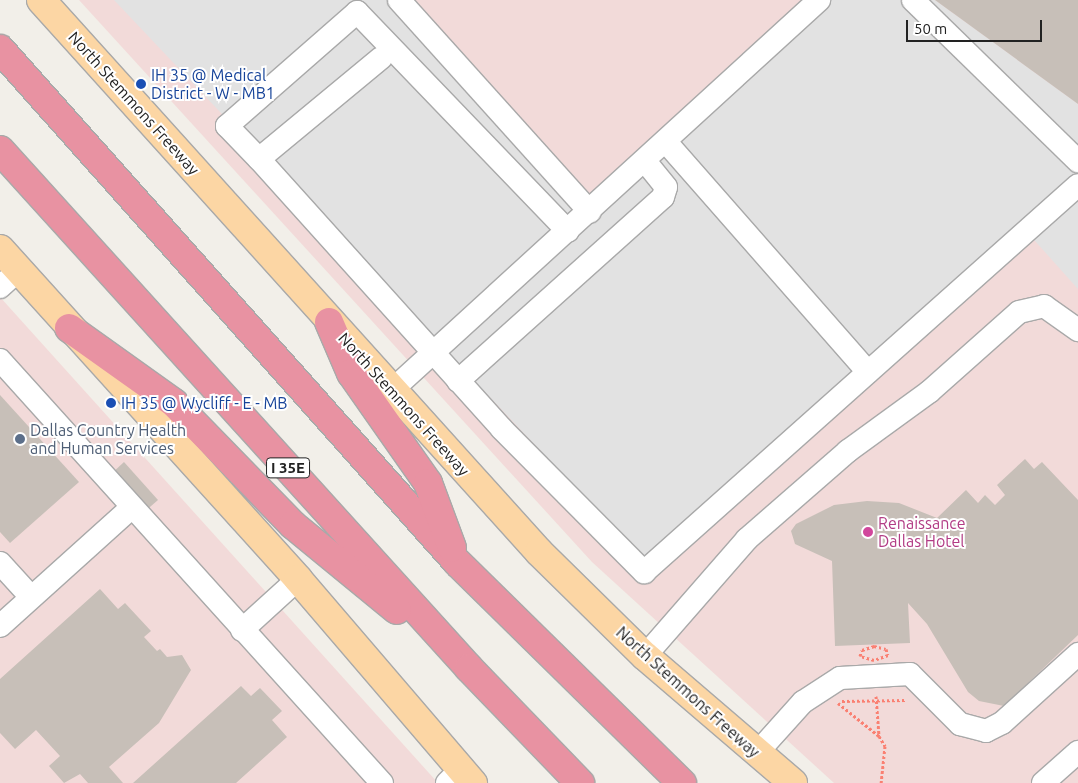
<!DOCTYPE html>
<html>
<head>
<meta charset="utf-8">
<style>
  body { margin:0 }
  #map { position:relative; width:1078px; height:783px; overflow:hidden; background:#f2efe9; font-family:Ubuntu,sans-serif }
  div>[style] { position:absolute }
  [style*='--x'] { left:calc(var(--x)*1px); top:calc(var(--y)*1px); width:calc(var(--w)*1px); rotate:calc(var(--a)*1deg) }
  .commercial>* { inset:0; background:#f2dad9 }
  .parking>* { inset:0; background:#e2e2e2 }
  .building>* { inset:0; background:#c7bfb8 }
  .path>* { height:3px; margin-top:-1.5px; transform-origin:0; background:repeating-linear-gradient(90deg,#fa8072 0 2.5px,transparent 0 5px) }
  .roads { filter:drop-shadow(1px 0 #a9a9a9) drop-shadow(-1px 0 #a9a9a9) drop-shadow(0 1px #a9a9a9) drop-shadow(0 -1px #a9a9a9) }
  .minor>* { height:22px; margin:-11px; padding:0 11px; transform-origin:11px; border-radius:11px; background:#fff }
  .major>* { height:28px; margin:-14px; padding:0 14px; transform-origin:14px; border-radius:14px; background:#fcd6a4 }
  .highway>* { height:28px; margin:-14px; padding:0 14px; transform-origin:14px; border-radius:14px; background:#e892a2 }
  .dots>* { width:14px; height:14px; translate:-50% -50%; box-sizing:border-box; border:2px solid #fff; border-radius:50% }
  span { translate:-50% -50%; white-space:nowrap; text-align:center; line-height:1.15; -webkit-text-stroke:4px #fff; paint-order:stroke }
  .shield-label span { padding:1px 4px; background:#fff; border:1px solid; border-radius:4px; -webkit-text-stroke-width:0 }
  .shield-label { font-size:15px; color:#222; font-weight:700 }
  .transit-label { font-size:16px; color:#164399 }
  .left { translate:0 -50%; text-align:left }
  .street-label { font-size:16px; color:#222 }
  .service-label { font-size:16px; color:#4e5e75 }
  .hotel-label { font-size:16px; color:#b23c85 }
  .scale { position:absolute; left:906px; top:20px; width:136px; height:22px; box-sizing:border-box; border:2px solid #222; border-top:0; padding-left:6px; font-size:15px; line-height:18px; white-space:nowrap; color:#222; -webkit-text-stroke:4px #fff; paint-order:stroke }
</style>
</head>
<body>
<div id="map">
  <div class="commercial">
    <i style="clip-path:polygon(79px 0,1078px 0,1078px 783px,834px 783px,592px 562px)"></i>
    <i style="clip-path:polygon(0 297px,438px 783px,0 783px)"></i>
  </div>
  <div class="parking">
    <i style="clip-path:polygon(114px 0,399px 0,595px 216px,821px 0,935px 0,1078px 104px,1078px 289px,1027px 232px,657px 574px)"></i>
  </div>
  <div class="building">
    <i style="clip-path:polygon(935px 0,1078px 0,1078px 104px)"></i>
    <i style="clip-path:polygon(0 395px,79px 482px,10px 543px,0 532px)"></i>
    <i style="clip-path:polygon(1025px 459px,1034px 469px,1042px 462px,1078px 500px,1078px 635px,1004px 706px,979px 701px,968px 692px,927px 624px,908px 603px,910px 643px,835px 646px,832px 561px,795px 544px,791px 531px,796px 524px,834px 505px,867px 501px,899px 503px,937px 518px,966px 490px,978px 503px,985px 495px,995px 505px,1005px 495px,997px 485px)"></i>
    <i style="clip-path:polygon(124px 462px,158px 500px,143px 513px,110px 475px)"></i>
    <i style="clip-path:polygon(100px 589px,118px 609px,125px 603px,151px 631px,144px 637px,157px 651px,160px 649px,167px 657px,182px 655px,191px 670px,159px 723px,109px 767px,123px 783px,88px 783px,80px 774px,64px 783px,49px 766px,60px 756px,36px 730px,15px 749px,0 733px,0 679px)"></i>
    <i style="clip-path:polygon(241px 686px,251px 696px,260px 688px,282px 711px,272px 720px,287px 737px,236px 783px,133px 783px)"></i>
  </div>
  <div class="path">
    <i style="--x:874;--y:646;--w:12;--a:14"></i>
    <i style="--x:886;--y:649;--w:6;--a:72"></i>
    <i style="--x:888;--y:655;--w:15;--a:160"></i>
    <i style="--x:874;--y:660;--w:15;--a:-164"></i>
    <i style="--x:860;--y:656;--w:6;--a:-72"></i>
    <i style="--x:862;--y:650;--w:13;--a:-18"></i>
    <i style="--x:876;--y:696;--w:40;--a:85.7"></i>
    <i style="--x:879;--y:736;--w:12;--a:59"></i>
    <i style="--x:885;--y:746;--w:37;--a:96"></i>
    <i style="--x:842;--y:701;--w:64;--a:-0.9"></i>
    <i style="--x:838;--y:703;--w:53;--a:38.8"></i>
  </div>
  <div class="roads">
    <div class="minor">
      <i style="--x:399;--y:0;--w:285;--a:48"></i>
      <i style="--x:913;--y:0;--w:231;--a:44.3"></i>
      <i style="--x:381;--y:58;--w:158;--a:140.4"></i>
      <i style="--x:259;--y:159;--w:363;--a:48"></i>
      <i style="--x:502;--y:429;--w:202;--a:45.2"></i>
      <i style="--x:644;--y:572;--w:581;--a:-41.72"></i>
      <i style="--x:666;--y:142;--w:306;--a:48.7"></i>
      <i style="--x:259;--y:159;--w:46;--a:-134.1"></i>
      <i style="--x:227;--y:126;--w:173;--a:-41.2"></i>
      <i style="--x:357;--y:12;--w:304;--a:46.1"></i>
      <i style="--x:0;--y:287;--w:25;--a:-42"></i>
      <i style="--x:0;--y:360;--w:570;--a:47.92"></i>
      <i style="--x:458;--y:381;--w:275;--a:-41.9"></i>
      <i style="--x:663;--y:197;--w:10;--a:-73"></i>
      <i style="--x:666;--y:187;--w:33;--a:-129"></i>
      <i style="--x:391;--y:391;--w:580;--a:-42.41"></i>
      <i style="--x:0;--y:563;--w:46;--a:47.6"></i>
      <i style="--x:0;--y:626;--w:175;--a:-42"></i>
      <i style="--x:242;--y:630;--w:76;--a:-42.3"></i>
      <i style="--x:645;--y:656;--w:155;--a:-48.9"></i>
      <i style="--x:747;--y:539;--w:134;--a:-41.1"></i>
      <i style="--x:848;--y:451;--w:100;--a:-36.1"></i>
      <i style="--x:929;--y:392;--w:120;--a:-41.6"></i>
      <i style="--x:1019;--y:312;--w:26;--a:-13"></i>
      <i style="--x:1044;--y:306;--w:42;--a:35.2"></i>
      <i style="--x:757;--y:753;--w:69;--a:-48"></i>
      <i style="--x:803;--y:702;--w:44;--a:-33"></i>
      <i style="--x:840;--y:678;--w:70;--a:-3.3"></i>
      <i style="--x:910;--y:674;--w:71;--a:45"></i>
      <i style="--x:960;--y:724;--w:27;--a:15"></i>
      <i style="--x:986;--y:731;--w:18;--a:-27"></i>
      <i style="--x:1002;--y:723;--w:103;--a:-42.2"></i>
      <i style="--x:447;--y:783;--w:20;--a:-45"></i>
      <i style="--x:1043;--y:783;--w:47;--a:-41.5"></i>
    </div>
    <div class="major">
      <i style="--x:41;--y:0;--w:743;--a:47.94"></i>
      <i style="--x:539;--y:552;--w:148;--a:44.5"></i>
      <i style="--x:645;--y:656;--w:195;--a:40.6"></i>
      <i style="--x:0;--y:249;--w:445;--a:47.9"></i>
      <i style="--x:298;--y:579;--w:269;--a:49.4"></i>
    </div>
    <div class="highway">
      <i style="--x:0;--y:49;--w:688;--a:48.3"></i>
      <i style="--x:458;--y:563;--w:314;--a:44.5"></i>
      <i style="--x:0;--y:150;--w:699;--a:47.84"></i>
      <i style="--x:469;--y:668;--w:160;--a:46"></i>
      <i style="--x:329;--y:322;--w:56;--a:66.7"></i>
      <i style="--x:351;--y:373;--w:134;--a:55"></i>
      <i style="--x:428;--y:483;--w:69;--a:69.7"></i>
      <i style="--x:69;--y:328;--w:129;--a:35.5"></i>
      <i style="--x:174;--y:403;--w:170;--a:45.7"></i>
      <i style="--x:293;--y:525;--w:134;--a:39.3"></i>
    </div>
  </div>
  <div class="dots">
    <i style="left:141px;top:84px;background:#1a4fb4"></i>
    <i style="left:111px;top:403px;background:#1a4fb4"></i>
    <i style="left:20px;top:439px;background:#5c6f8a"></i>
    <i style="left:868px;top:532px;background:#d1479c"></i>
  </div>
  <div class="shield-label">
    <span style="left:288px;top:468px">I 35E</span>
  </div>
  <div class="transit-label">
    <span class="left" style="left:151px;top:84px">IH 35 @ Medical<br>District - W - MB1</span>
    <span class="left" style="left:121px;top:403px">IH 35 @ Wycliff - E - MB</span>
  </div>
  <div class="street-label">
    <span style="left:134px;top:103px;rotate:48deg">North Stemmons Freeway</span>
    <span style="left:404px;top:404px;rotate:48deg">North Stemmons Freeway</span>
    <span style="left:688px;top:692px;rotate:42deg">North Stemmons Freeway</span>
  </div>
  <div class="service-label">
    <span class="left" style="left:30px;top:439px">Dallas Country Health<br>and Human Services</span>
  </div>
  <div class="hotel-label">
    <span class="left" style="left:878px;top:532px">Renaissance<br>Dallas Hotel</span>
  </div>
  <div class="scale">50 m</div>
</div>
</body>
</html>
